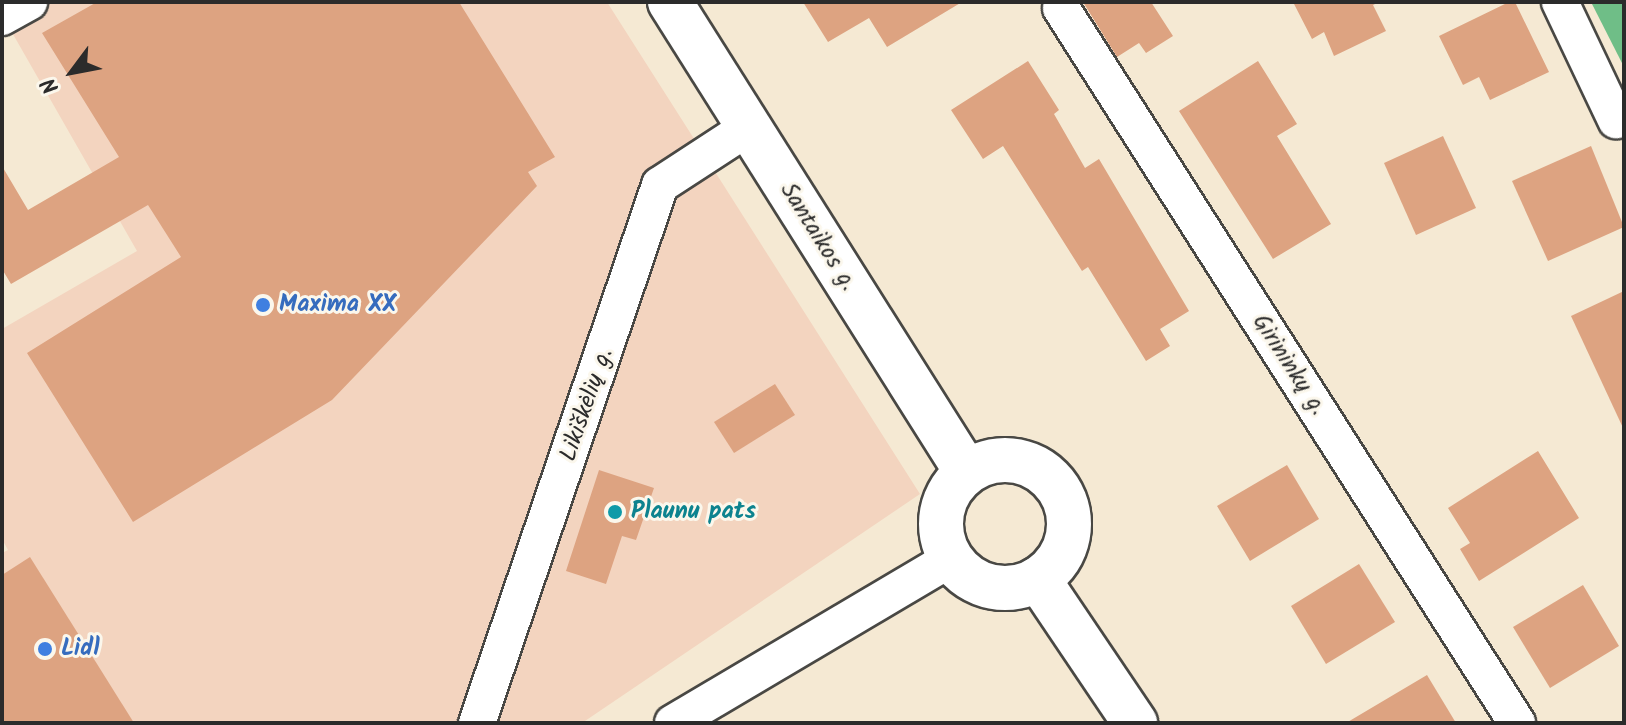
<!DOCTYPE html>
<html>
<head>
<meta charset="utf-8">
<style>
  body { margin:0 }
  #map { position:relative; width:1626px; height:725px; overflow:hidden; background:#f5e9d3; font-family:Kalam,sans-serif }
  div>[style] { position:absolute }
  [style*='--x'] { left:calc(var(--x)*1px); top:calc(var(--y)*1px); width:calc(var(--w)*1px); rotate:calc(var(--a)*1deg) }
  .built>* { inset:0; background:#f3d4bf }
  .forest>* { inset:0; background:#6fbe87 }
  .building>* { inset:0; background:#dda381 }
  .roads { filter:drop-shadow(2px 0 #494844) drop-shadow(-2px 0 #494844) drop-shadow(0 2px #494844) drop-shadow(0 -2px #494844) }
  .minor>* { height:36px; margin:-18px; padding:0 18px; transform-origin:18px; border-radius:18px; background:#fff }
  .major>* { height:44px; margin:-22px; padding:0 22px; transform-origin:22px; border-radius:22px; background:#fff }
  .major>.ring { margin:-22px; padding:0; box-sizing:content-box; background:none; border:44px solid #fff; border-radius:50% }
  .dots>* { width:22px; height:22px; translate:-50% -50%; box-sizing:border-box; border:4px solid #fbf7ec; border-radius:50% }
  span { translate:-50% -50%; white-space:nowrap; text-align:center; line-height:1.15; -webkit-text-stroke:6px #fbf7ec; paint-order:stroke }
  .street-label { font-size:24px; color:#2b2b2b }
  .shop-label { font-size:24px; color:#366cbe; font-weight:700 }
  .left { translate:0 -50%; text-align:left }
  .culture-label { font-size:24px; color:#0d838f; font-weight:700 }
  .frame { position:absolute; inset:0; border:4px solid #2b2b2b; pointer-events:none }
  .north { position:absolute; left:32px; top:32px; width:80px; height:80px; -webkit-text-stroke:6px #fbf7ec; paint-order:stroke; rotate:238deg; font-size:22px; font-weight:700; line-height:32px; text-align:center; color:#2b2b2b }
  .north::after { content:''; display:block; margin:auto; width:28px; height:36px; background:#2b2b2b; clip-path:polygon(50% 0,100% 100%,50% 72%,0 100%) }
</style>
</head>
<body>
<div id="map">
  <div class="built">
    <i style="clip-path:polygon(2px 2px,607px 2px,920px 494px,582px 723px,2px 723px,2px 553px,8px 550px,2px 539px,2px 329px,137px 251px,2px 15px)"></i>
  </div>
  <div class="forest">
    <i style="clip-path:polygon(1591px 2px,1624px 2px,1624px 67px)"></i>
  </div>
  <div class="building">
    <i style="clip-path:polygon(97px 2px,459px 2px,555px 157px,528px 172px,537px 186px,332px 400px,133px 522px,27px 353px,181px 257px,148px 205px,11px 284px,2px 269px,2px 166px,28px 210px,119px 157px,42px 33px)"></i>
    <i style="clip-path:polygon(803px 2px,962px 2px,887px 47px,869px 18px,828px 42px)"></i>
    <i style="clip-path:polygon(1083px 2px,1151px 2px,1173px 36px,1146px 53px,1139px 43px,1117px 57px)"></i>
    <i style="clip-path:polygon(1293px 2px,1379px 2px,1373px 5px,1386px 31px,1334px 56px,1324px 32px,1312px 39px)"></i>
    <i style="clip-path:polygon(1509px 2px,1515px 2px,1549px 72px,1490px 100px,1479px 77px,1463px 85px,1439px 36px)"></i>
    <i style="clip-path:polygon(1028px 61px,1059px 110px,1054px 114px,1085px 168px,1099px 159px,1189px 311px,1160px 329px,1170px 346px,1146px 361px,1088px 267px,1082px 271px,1003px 146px,983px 159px,951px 110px)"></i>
    <i style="clip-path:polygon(1258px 61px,1297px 124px,1277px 136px,1331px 224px,1273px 259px,1179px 111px)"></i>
    <i style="clip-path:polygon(1443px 136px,1476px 208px,1416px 235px,1384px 163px)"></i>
    <i style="clip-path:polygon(1591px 146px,1624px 227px,1548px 261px,1512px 181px)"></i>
    <i style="clip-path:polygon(1624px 291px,1624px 430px,1571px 316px)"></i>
    <i style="clip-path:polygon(775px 384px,795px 415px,734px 453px,714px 422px)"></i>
    <i style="clip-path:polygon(1538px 451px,1579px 518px,1479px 581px,1460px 549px,1470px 543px,1448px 508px)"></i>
    <i style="clip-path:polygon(1287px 465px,1319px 519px,1250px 561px,1217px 506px)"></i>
    <i style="clip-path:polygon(599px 470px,654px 488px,636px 540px,622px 536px,606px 584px,566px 571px)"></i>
    <i style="clip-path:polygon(30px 557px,134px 723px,2px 723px,2px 575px)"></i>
    <i style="clip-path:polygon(1359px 564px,1395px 622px,1326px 664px,1291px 606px)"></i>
    <i style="clip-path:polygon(1583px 585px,1619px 646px,1550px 688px,1513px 627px)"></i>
    <i style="clip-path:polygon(1427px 675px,1456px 723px,1346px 723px)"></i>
  </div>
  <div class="roads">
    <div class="minor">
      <i style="--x:1560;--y:2;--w:131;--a:64.6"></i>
      <i style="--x:1061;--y:8;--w:848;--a:57.47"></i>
      <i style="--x:2;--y:17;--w:31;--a:-29"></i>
      <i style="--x:477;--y:723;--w:568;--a:-71.21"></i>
      <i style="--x:660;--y:185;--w:106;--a:-33.1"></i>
      <i style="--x:673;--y:723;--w:322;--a:-30.6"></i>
    </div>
    <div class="major">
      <i style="--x:670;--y:2;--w:555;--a:57.74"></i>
      <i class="ring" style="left:941px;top:460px;width:84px;height:84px"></i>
      <i style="--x:1038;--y:579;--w:174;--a:56"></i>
    </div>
  </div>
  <div class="dots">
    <i style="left:263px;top:305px;background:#3f7fe0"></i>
    <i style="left:615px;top:512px;background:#0f9aa8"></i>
    <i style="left:45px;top:649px;background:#3f7fe0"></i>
  </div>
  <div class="street-label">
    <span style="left:818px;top:237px;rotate:58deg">Santaikos g.</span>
    <span style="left:1289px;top:365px;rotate:57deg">Girininkų g.</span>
    <span style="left:587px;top:405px;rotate:-71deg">Likiškėlių g.</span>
  </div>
  <div class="shop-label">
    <span class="left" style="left:279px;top:305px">Maxima XX</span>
    <span class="left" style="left:61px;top:649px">Lidl</span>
  </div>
  <div class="culture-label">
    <span class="left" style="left:631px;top:512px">Plaunu pats</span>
  </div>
  <div class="frame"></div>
  <div class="north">N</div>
</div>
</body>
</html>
